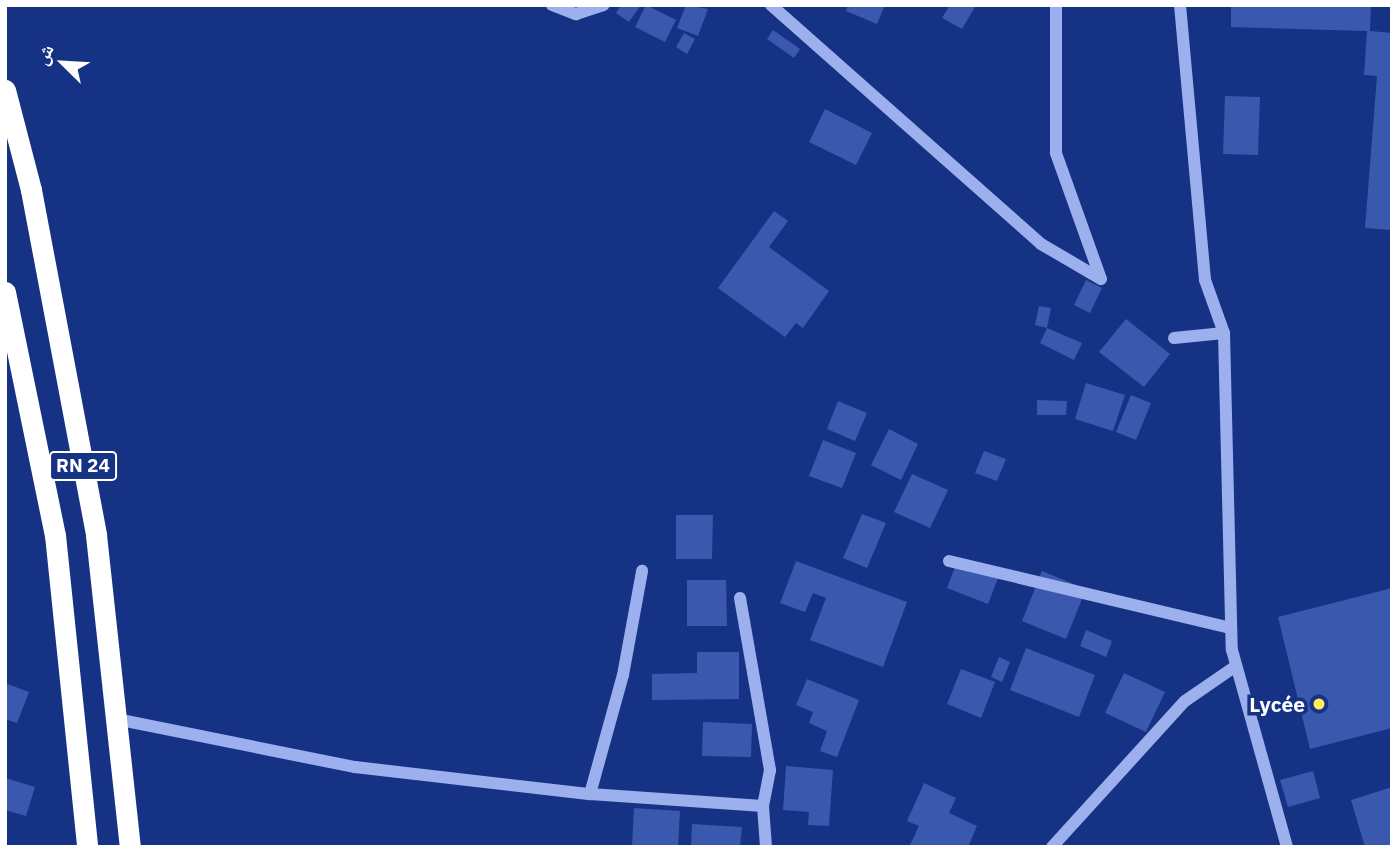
<!DOCTYPE html>
<html>
<head>
<meta charset="utf-8">
<style>
  body { margin:0 }
  #map { position:relative; width:1397px; height:852px; overflow:hidden; background:#163285; font-family:"IBM Plex Sans","Noto Naskh Arabic",sans-serif }
  div>[style] { position:absolute }
  [style*='--x'] { left:calc(var(--x)*1px); top:calc(var(--y)*1px); width:calc(var(--w)*1px); rotate:calc(var(--a)*1deg) }
  .building>* { inset:0; background:#3a58ad }
  .minor>* { height:12px; margin:-6px; padding:0 6px; transform-origin:6px; border-radius:6px; background:#9bb0ed }
  .highway>* { height:21px; margin:-10.5px; padding:0 10.5px; transform-origin:10.5px; border-radius:10.5px; background:#fff }
  .dots>* { width:19px; height:19px; translate:-50% -50%; box-sizing:border-box; border:4px solid #163285; border-radius:50% }
  span { translate:-50% -50%; white-space:nowrap; text-align:center; line-height:1.15; -webkit-text-stroke:7px #163285; paint-order:stroke }
  .shield-label span { padding:2px 5px; background:#163285; border:2px solid; border-radius:5px; -webkit-text-stroke-width:0 }
  .shield-label { font-size:19px; color:#fff; font-weight:700 }
  .poi-label { font-size:21px; color:#fff; font-weight:700 }
  .right { translate:-100% -50%; text-align:right }
  .frame { position:absolute; inset:0; border:7px solid #fff; pointer-events:none }
  .north { position:absolute; left:28px; top:28px; width:70px; height:70px; -webkit-text-stroke:5px #163285; paint-order:stroke; rotate:294deg; font-size:19px; font-weight:700; line-height:28px; text-align:center; color:#fff }
  .north::after { content:''; display:block; margin:auto; width:24px; height:32px; background:#fff; clip-path:polygon(50% 0,100% 100%,50% 72%,0 100%) }
</style>
</head>
<body>
<div id="map">
  <div class="building">
    <i style="clip-path:polygon(621px 5px,641px 5px,629px 22px,616px 13px)"></i>
    <i style="clip-path:polygon(646px 5px,676px 20px,665px 42px,635px 27px)"></i>
    <i style="clip-path:polygon(686px 5px,708px 9px,698px 36px,677px 28px)"></i>
    <i style="clip-path:polygon(848px 5px,885px 5px,877px 24px,846px 11px)"></i>
    <i style="clip-path:polygon(950px 5px,976px 5px,962px 29px,942px 18px)"></i>
    <i style="clip-path:polygon(1231px 5px,1371px 5px,1370px 31px,1392px 33px,1392px 230px,1365px 228px,1377px 76px,1364px 75px,1367px 31px,1231px 27px)"></i>
    <i style="clip-path:polygon(773px 30px,800px 49px,794px 58px,767px 39px)"></i>
    <i style="clip-path:polygon(684px 33px,695px 39px,687px 54px,676px 47px)"></i>
    <i style="clip-path:polygon(1225px 96px,1260px 97px,1258px 155px,1223px 154px)"></i>
    <i style="clip-path:polygon(825px 109px,872px 133px,856px 165px,809px 142px)"></i>
    <i style="clip-path:polygon(774px 211px,788px 221px,769px 247px,829px 291px,803px 328px,796px 323px,785px 337px,718px 288px)"></i>
    <i style="clip-path:polygon(1086px 280px,1102px 288px,1090px 313px,1074px 305px)"></i>
    <i style="clip-path:polygon(1039px 306px,1051px 308px,1047px 328px,1082px 343px,1074px 360px,1040px 343px,1047px 328px,1035px 325px)"></i>
    <i style="clip-path:polygon(1126px 319px,1170px 354px,1144px 387px,1099px 352px)"></i>
    <i style="clip-path:polygon(1086px 383px,1125px 395px,1113px 431px,1075px 419px)"></i>
    <i style="clip-path:polygon(1131px 395px,1151px 403px,1136px 440px,1116px 432px)"></i>
    <i style="clip-path:polygon(1037px 400px,1067px 401px,1066px 415px,1037px 415px)"></i>
    <i style="clip-path:polygon(838px 401px,867px 413px,855px 441px,827px 429px)"></i>
    <i style="clip-path:polygon(889px 429px,918px 444px,901px 480px,871px 465px)"></i>
    <i style="clip-path:polygon(823px 440px,856px 453px,842px 488px,809px 476px)"></i>
    <i style="clip-path:polygon(984px 451px,1006px 459px,997px 481px,975px 473px)"></i>
    <i style="clip-path:polygon(912px 474px,948px 490px,930px 528px,894px 512px)"></i>
    <i style="clip-path:polygon(862px 514px,886px 523px,867px 568px,843px 558px)"></i>
    <i style="clip-path:polygon(676px 515px,713px 515px,712px 559px,676px 559px)"></i>
    <i style="clip-path:polygon(959px 557px,1000px 573px,988px 604px,947px 588px)"></i>
    <i style="clip-path:polygon(796px 561px,907px 602px,883px 667px,810px 640px,826px 598px,813px 593px,805px 612px,780px 603px)"></i>
    <i style="clip-path:polygon(1042px 571px,1086px 589px,1066px 639px,1022px 621px)"></i>
    <i style="clip-path:polygon(687px 580px,726px 580px,727px 626px,687px 626px)"></i>
    <i style="clip-path:polygon(1392px 588px,1392px 728px,1310px 749px,1278px 617px)"></i>
    <i style="clip-path:polygon(1086px 630px,1112px 641px,1106px 657px,1080px 646px)"></i>
    <i style="clip-path:polygon(1026px 648px,1095px 675px,1079px 717px,1010px 690px)"></i>
    <i style="clip-path:polygon(697px 652px,739px 652px,739px 699px,652px 700px,652px 674px,697px 673px)"></i>
    <i style="clip-path:polygon(999px 657px,1010px 662px,1002px 682px,991px 677px)"></i>
    <i style="clip-path:polygon(961px 669px,995px 682px,981px 718px,947px 704px)"></i>
    <i style="clip-path:polygon(1124px 673px,1165px 692px,1146px 732px,1105px 713px)"></i>
    <i style="clip-path:polygon(807px 679px,859px 700px,837px 757px,820px 751px,827px 731px,809px 723px,813px 712px,796px 705px)"></i>
    <i style="clip-path:polygon(5px 683px,29px 692px,17px 723px,5px 719px)"></i>
    <i style="clip-path:polygon(703px 722px,752px 724px,751px 757px,702px 756px)"></i>
    <i style="clip-path:polygon(786px 766px,833px 770px,829px 826px,808px 825px,809px 812px,783px 810px)"></i>
    <i style="clip-path:polygon(1313px 771px,1320px 798px,1288px 807px,1280px 780px)"></i>
    <i style="clip-path:polygon(5px 778px,35px 787px,26px 816px,5px 810px)"></i>
    <i style="clip-path:polygon(924px 783px,956px 798px,949px 813px,977px 826px,968px 847px,909px 847px,919px 826px,907px 821px)"></i>
    <i style="clip-path:polygon(1392px 787px,1392px 847px,1365px 847px,1351px 800px)"></i>
    <i style="clip-path:polygon(634px 808px,680px 811px,678px 847px,632px 847px)"></i>
    <i style="clip-path:polygon(692px 824px,742px 827px,740px 847px,691px 847px)"></i>
  </div>
  <div class="minor">
    <i style="--x:552;--y:5;--w:26;--a:21"></i>
    <i style="--x:576;--y:14;--w:29;--a:-18"></i>
    <i style="--x:771;--y:5;--w:361;--a:41.5"></i>
    <i style="--x:1041;--y:244;--w:69;--a:30.3"></i>
    <i style="--x:1101;--y:279;--w:134;--a:-109.7"></i>
    <i style="--x:1056;--y:153;--w:148;--a:-90"></i>
    <i style="--x:1180;--y:5;--w:276;--a:84.8"></i>
    <i style="--x:1205;--y:280;--w:56;--a:70.3"></i>
    <i style="--x:1224;--y:333;--w:317;--a:88.6"></i>
    <i style="--x:1232;--y:650;--w:205;--a:74.4"></i>
    <i style="--x:1174;--y:338;--w:50;--a:-5.7"></i>
    <i style="--x:949;--y:561;--w:290;--a:13.4"></i>
    <i style="--x:740;--y:598;--w:175;--a:80.1"></i>
    <i style="--x:770;--y:770;--w:37;--a:101"></i>
    <i style="--x:763;--y:806;--w:41;--a:85.8"></i>
    <i style="--x:116;--y:719;--w:244;--a:11.4"></i>
    <i style="--x:355;--y:767;--w:237;--a:6.6"></i>
    <i style="--x:590;--y:794;--w:173;--a:4"></i>
    <i style="--x:590;--y:794;--w:123;--a:-74.5"></i>
    <i style="--x:623;--y:675;--w:106;--a:-79.6"></i>
    <i style="--x:1052;--y:847;--w:197;--a:-47.7"></i>
    <i style="--x:1185;--y:701;--w:62;--a:-34.5"></i>
  </div>
  <div class="highway">
    <i style="--x:5;--y:90;--w:103;--a:75.4"></i>
    <i style="--x:31;--y:190;--w:351;--a:79.3"></i>
    <i style="--x:96;--y:535;--w:314;--a:83.8"></i>
    <i style="--x:5;--y:292;--w:248;--a:78.4"></i>
    <i style="--x:55;--y:535;--w:314;--a:84.1"></i>
  </div>
  <div class="dots">
    <i style="left:1319px;top:704px;background:#ffee57"></i>
  </div>
  <div class="shield-label">
    <span style="left:83px;top:466px">RN 24</span>
  </div>
  <div class="poi-label">
    <span class="right" style="left:1305px;top:704px">Lycée</span>
  </div>
  <div class="frame"></div>
  <div class="north">ش</div>
</div>
</body>
</html>
